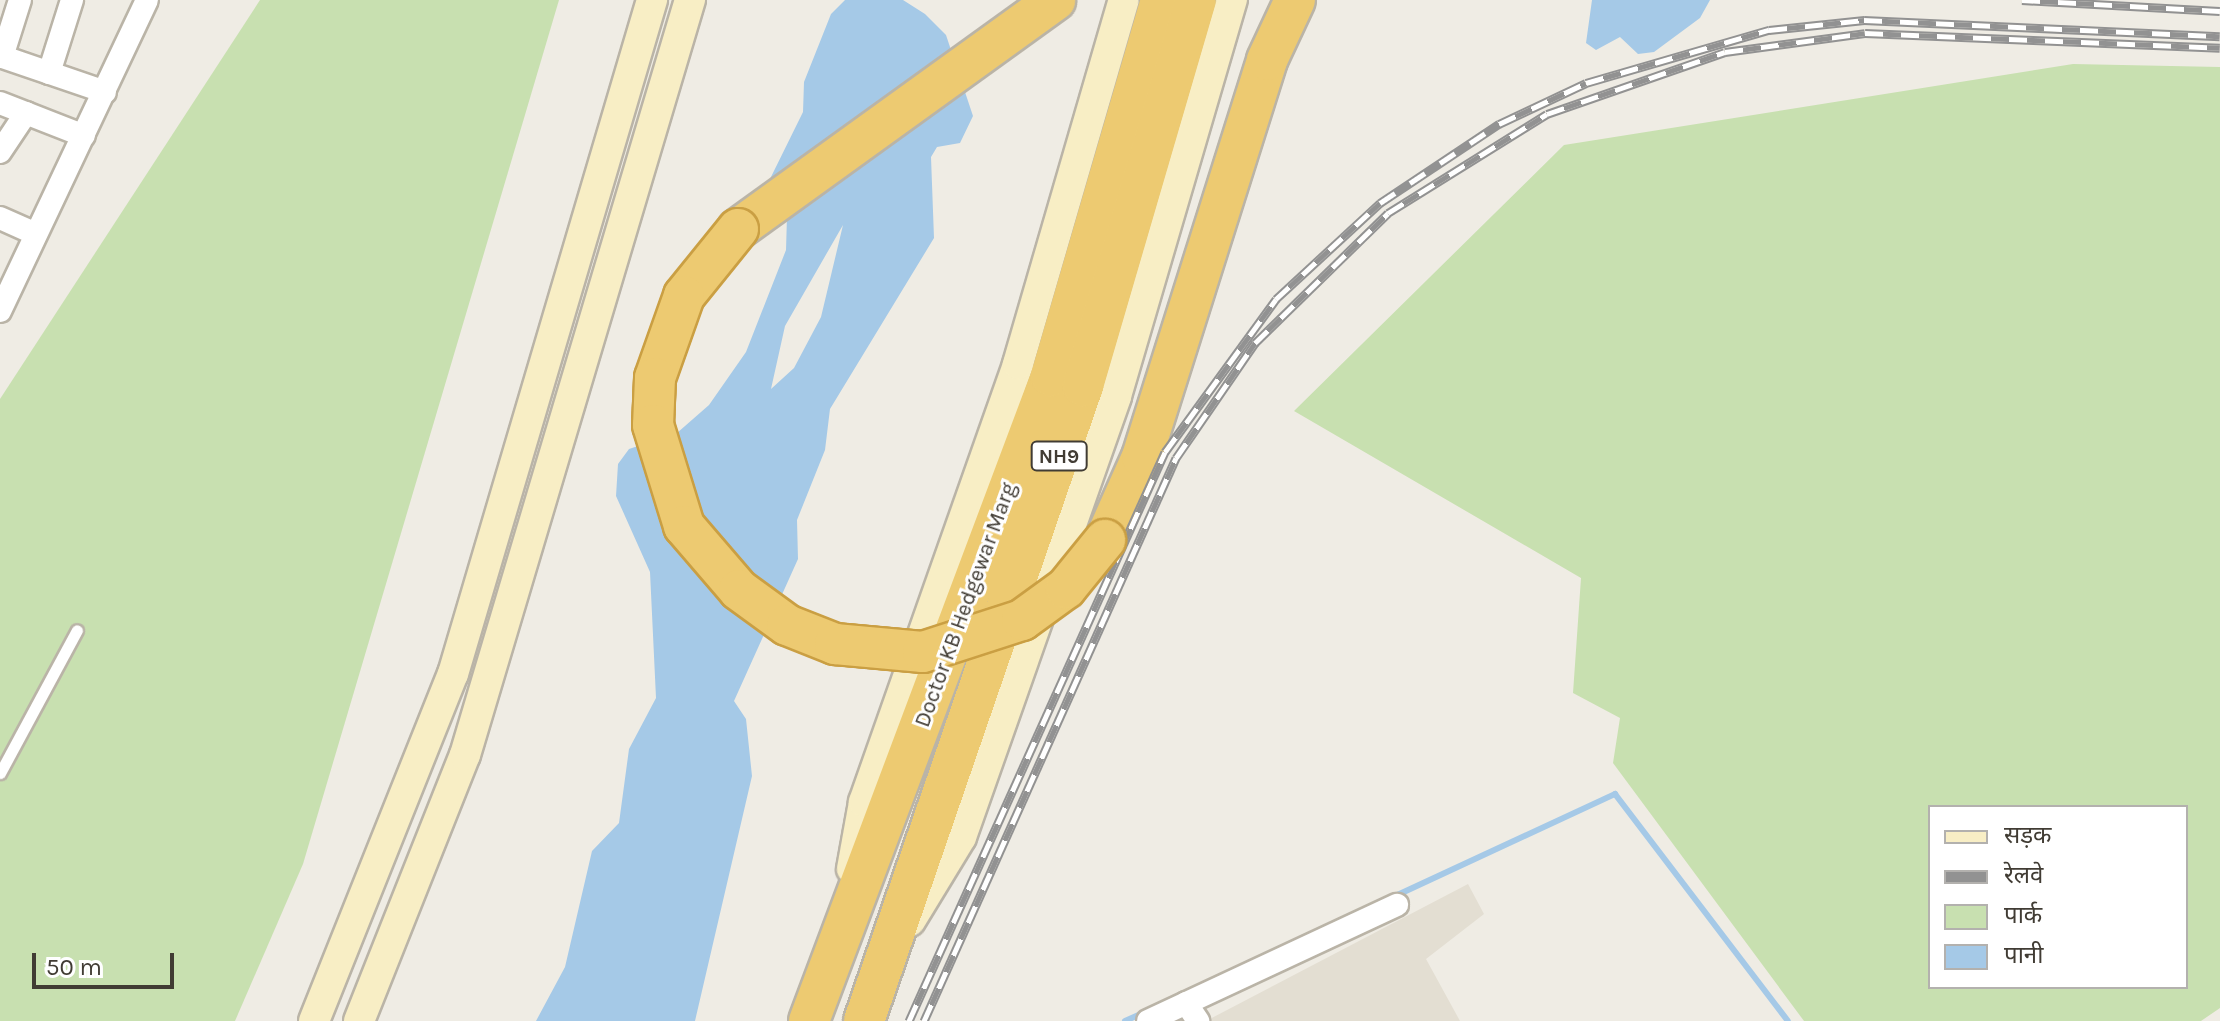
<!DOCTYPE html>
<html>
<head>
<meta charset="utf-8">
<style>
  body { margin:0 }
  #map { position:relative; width:2220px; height:1021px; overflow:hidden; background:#efece4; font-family:Karla,"Noto Sans Devanagari",sans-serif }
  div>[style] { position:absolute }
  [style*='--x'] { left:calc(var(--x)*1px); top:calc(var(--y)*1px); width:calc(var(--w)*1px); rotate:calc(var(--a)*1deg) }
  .residential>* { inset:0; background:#e3ded2 }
  .green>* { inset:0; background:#c8e0b0 }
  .water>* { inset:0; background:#a5c9e7 }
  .stream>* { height:6px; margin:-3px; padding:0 3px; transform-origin:3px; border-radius:3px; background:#a5c9e7 }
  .roads { filter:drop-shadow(2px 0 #bab4a7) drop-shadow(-2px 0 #bab4a7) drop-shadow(0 2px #bab4a7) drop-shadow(0 -2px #bab4a7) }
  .lane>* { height:11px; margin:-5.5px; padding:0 5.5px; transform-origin:5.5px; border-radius:5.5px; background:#fff }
  .street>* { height:22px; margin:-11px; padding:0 11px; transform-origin:11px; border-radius:11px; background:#fff }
  .secondary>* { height:30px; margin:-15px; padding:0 15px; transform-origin:15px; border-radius:15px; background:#f8eec5 }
  .highway>* { height:40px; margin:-20px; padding:0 20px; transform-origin:20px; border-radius:20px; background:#edca71 }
  .rail>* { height:9px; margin-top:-4.5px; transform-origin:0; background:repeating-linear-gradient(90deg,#fff 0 18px,#929292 0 36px); box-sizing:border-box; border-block:2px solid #929292 }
  .bridges { filter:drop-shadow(2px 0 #ca9f43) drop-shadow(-2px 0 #ca9f43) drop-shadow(0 2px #ca9f43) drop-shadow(0 -2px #ca9f43) }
  .highway-bridge>* { height:40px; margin:-20px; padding:0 20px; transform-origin:20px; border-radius:20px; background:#edca71 }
  span { translate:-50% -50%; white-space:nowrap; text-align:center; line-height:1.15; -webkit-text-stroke:6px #fff; paint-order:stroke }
  .shield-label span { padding:2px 6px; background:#fff; border:2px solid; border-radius:6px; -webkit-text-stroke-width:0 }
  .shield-label { font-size:20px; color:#413c34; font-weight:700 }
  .street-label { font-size:22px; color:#413c34 }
  .legend { position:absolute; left:1928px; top:805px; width:260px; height:184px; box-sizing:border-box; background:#fff; border:2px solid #b3b1ae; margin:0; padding:10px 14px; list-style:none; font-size:24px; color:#413c34 }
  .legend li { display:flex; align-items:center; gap:16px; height:40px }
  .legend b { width:40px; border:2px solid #b3b1ae }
  .scale { position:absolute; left:32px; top:953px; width:142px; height:36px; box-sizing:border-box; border:4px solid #413c34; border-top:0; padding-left:10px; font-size:24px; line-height:28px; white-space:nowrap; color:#413c34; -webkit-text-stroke:6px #fff; paint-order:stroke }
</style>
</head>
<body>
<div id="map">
  <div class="residential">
    <i style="clip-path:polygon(1468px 884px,1484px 914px,1426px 959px,1460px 1021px,1206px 1021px)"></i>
  </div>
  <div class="green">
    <i style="clip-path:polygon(260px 0,559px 0,303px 864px,235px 1021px,0 1021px,0 399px)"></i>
    <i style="clip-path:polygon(evenodd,2073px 64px,2220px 67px,2220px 1008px,2201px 1021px,1804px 1021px,1613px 763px,1620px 718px,1573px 693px,1581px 578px,1294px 411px,1564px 145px,2073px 64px,2186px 807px,2186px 987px,1930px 987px,1930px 807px,2186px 807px)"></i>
  </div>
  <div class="water">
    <i style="clip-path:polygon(evenodd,845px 0,903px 0,925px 14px,946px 35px,973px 116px,960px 143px,937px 147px,931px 157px,934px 238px,830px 409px,825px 450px,797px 520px,798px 559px,734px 701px,746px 719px,752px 776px,695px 1021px,536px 1021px,565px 967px,592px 851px,619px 823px,629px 749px,656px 698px,650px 572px,616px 496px,618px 464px,629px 449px,677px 433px,709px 405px,746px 352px,786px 250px,787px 216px,769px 181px,803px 112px,804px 82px,831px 14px,845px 0,843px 225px,821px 317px,794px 368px,771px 389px,785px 326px,843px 225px)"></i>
    <i style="clip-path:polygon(1592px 0,1710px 0,1700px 18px,1654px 52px,1638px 54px,1620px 37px,1596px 50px,1586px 43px)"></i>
  </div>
  <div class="stream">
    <i style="--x:1393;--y:897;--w:245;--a:-24.9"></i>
    <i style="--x:1615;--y:794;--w:285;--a:52.7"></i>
    <i style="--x:1125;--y:1021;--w:24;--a:-24"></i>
  </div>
  <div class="roads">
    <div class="lane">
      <i style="--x:0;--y:773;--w:162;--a:-61.7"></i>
    </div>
    <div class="street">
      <i style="--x:0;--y:56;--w:111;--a:18.9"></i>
      <i style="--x:2;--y:57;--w:60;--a:-72.5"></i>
      <i style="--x:49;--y:73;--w:77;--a:-72.5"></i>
      <i style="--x:0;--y:103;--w:90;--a:21.4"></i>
      <i style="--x:0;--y:152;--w:47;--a:-56.3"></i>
      <i style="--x:0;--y:218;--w:36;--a:24"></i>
      <i style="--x:0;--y:311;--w:344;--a:-64.7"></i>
      <i style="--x:1186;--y:1003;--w:22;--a:56"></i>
      <i style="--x:1148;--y:1021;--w:275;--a:-25"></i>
    </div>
    <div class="secondary">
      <i style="--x:852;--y:869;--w:68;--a:-79.8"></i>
      <i style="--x:864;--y:802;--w:464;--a:-70.6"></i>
      <i style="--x:1018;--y:364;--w:379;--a:-73.8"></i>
      <i style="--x:910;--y:921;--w:98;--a:-58.7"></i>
      <i style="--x:961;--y:837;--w:467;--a:-70.6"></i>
      <i style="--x:1116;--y:396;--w:413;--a:-73.7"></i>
      <i style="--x:314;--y:1021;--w:374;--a:-68.2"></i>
      <i style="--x:453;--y:674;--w:703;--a:-73.55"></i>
      <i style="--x:359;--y:1021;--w:286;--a:-68.3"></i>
      <i style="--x:465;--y:755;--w:788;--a:-73.41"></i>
    </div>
    <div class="highway">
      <i style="--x:738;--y:229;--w:391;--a:-35.8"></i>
      <i style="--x:1105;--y:540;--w:91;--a:-66"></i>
      <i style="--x:1142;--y:457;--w:416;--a:-72.5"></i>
      <i style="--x:1267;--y:60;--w:66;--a:-65"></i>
      <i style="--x:809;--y:1021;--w:689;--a:-69.43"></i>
      <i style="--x:1051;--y:376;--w:392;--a:-73.7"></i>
      <i style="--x:864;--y:1021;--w:672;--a:-70.97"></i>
      <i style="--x:1083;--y:386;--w:402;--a:-73.7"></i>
    </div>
  </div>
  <div class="rail">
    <i style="--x:2022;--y:0;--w:198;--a:3.2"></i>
    <i style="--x:909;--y:1021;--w:624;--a:-65.78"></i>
    <i style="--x:1165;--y:452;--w:189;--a:-54"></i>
    <i style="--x:1276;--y:299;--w:142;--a:-42.7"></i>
    <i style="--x:1380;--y:203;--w:143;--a:-33.6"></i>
    <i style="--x:1499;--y:124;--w:96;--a:-25.2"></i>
    <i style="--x:1586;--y:83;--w:191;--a:-16.2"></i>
    <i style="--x:1769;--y:30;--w:96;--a:-6"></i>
    <i style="--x:1864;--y:20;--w:356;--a:2.6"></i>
    <i style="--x:924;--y:1021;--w:617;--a:-65.89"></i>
    <i style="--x:1176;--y:458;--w:140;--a:-55.5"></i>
    <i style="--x:1255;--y:343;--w:186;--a:-44.3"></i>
    <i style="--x:1388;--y:213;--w:187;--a:-31.9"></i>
    <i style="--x:1547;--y:114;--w:188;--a:-19.2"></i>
    <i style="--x:1725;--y:52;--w:141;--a:-7.7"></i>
    <i style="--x:1865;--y:33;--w:355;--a:2.4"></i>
  </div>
  <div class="bridges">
    <div class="highway-bridge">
      <i style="--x:738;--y:229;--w:86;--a:128.9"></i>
      <i style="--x:684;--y:296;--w:87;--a:109.5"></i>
      <i style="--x:655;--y:378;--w:47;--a:92.4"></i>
      <i style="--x:653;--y:425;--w:106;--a:72.9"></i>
      <i style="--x:684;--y:526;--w:84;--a:49.3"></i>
      <i style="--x:739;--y:590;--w:59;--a:36.1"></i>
      <i style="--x:787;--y:625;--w:52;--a:21.6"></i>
      <i style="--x:835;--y:644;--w:88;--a:5.2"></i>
      <i style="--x:923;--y:652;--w:104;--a:-17.9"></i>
      <i style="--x:1022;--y:620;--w:54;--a:-36"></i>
      <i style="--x:1066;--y:588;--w:62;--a:-50.9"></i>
    </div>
  </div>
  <div class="shield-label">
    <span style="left:1059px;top:456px">NH9</span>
  </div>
  <div class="street-label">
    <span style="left:966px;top:605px;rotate:-70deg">Doctor KB Hedgewar Marg</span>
  </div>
  <ul class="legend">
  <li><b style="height:10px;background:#f8eec5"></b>सड़क</li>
  <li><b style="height:10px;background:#929292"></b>रेलवे</li>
  <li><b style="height:22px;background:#c8e0b0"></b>पार्क</li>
  <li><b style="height:22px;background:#a5c9e7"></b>पानी</li>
  </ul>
  <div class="scale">50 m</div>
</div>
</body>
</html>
